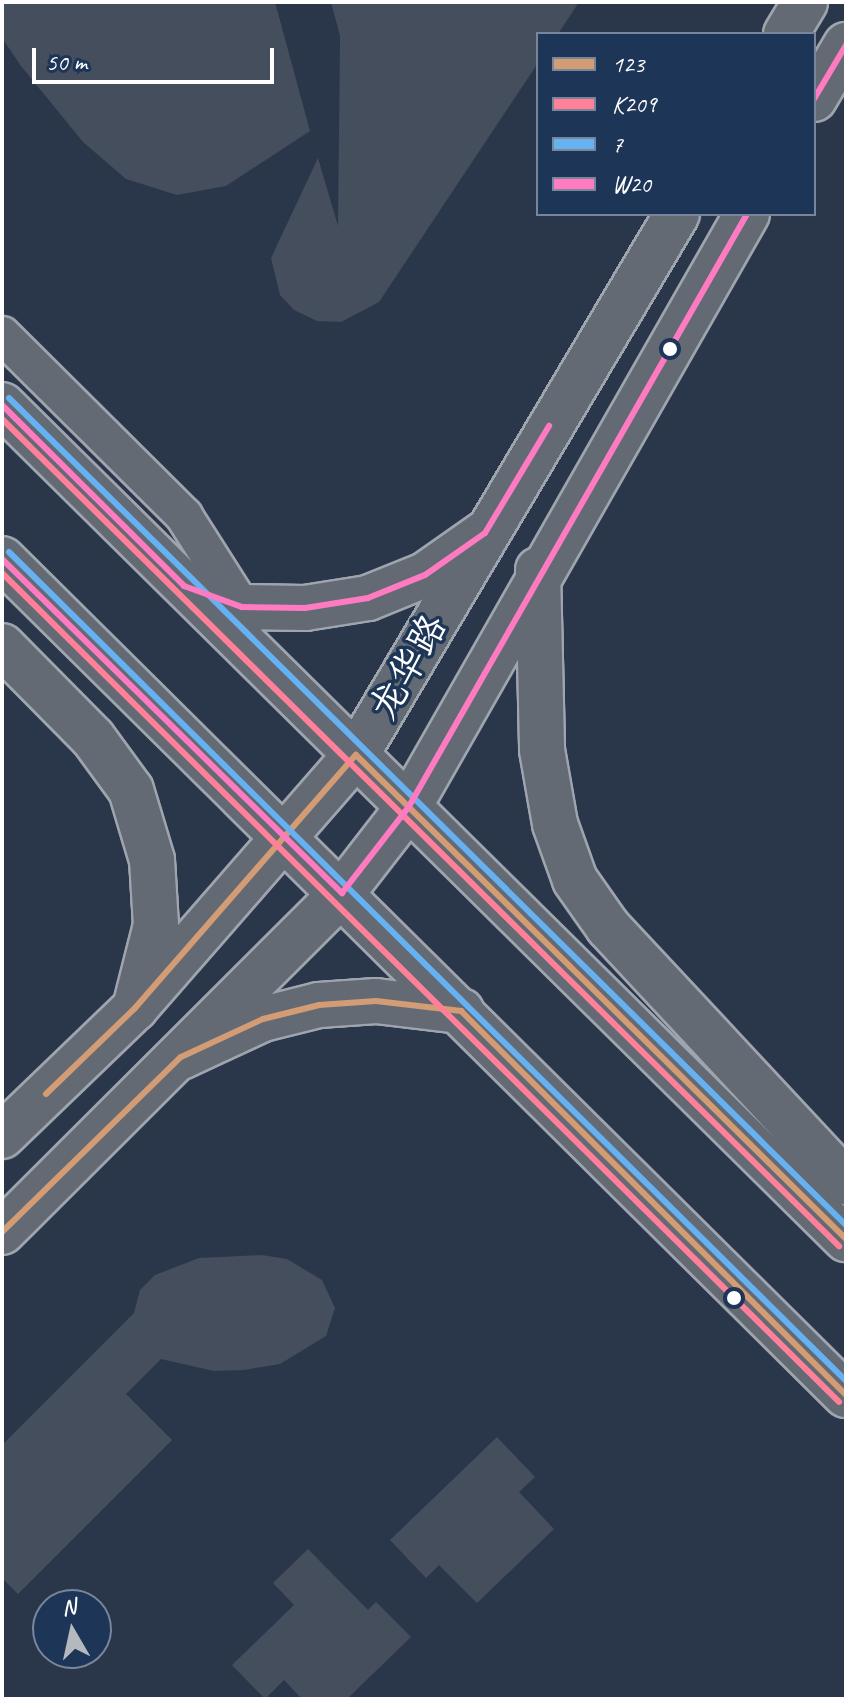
<!DOCTYPE html>
<html>
<head>
<meta charset="utf-8">
<style>
  body { margin:0 }
  #map { position:relative; width:848px; height:1701px; overflow:hidden; background:#2a374a; font-family:Caveat,"LXGW WenKai TC",sans-serif }
  div>[style] { position:absolute }
  [style*='--x'] { left:calc(var(--x)*1px); top:calc(var(--y)*1px); width:calc(var(--w)*1px); rotate:calc(var(--a)*1deg) }
  .building>* { inset:0; background:#444e5c }
  .roads { filter:drop-shadow(2px 0 #9fa5ae) drop-shadow(-2px 0 #9fa5ae) drop-shadow(0 2px #9fa5ae) drop-shadow(0 -2px #9fa5ae) }
  .street>* { height:36px; margin:-18px; padding:0 18px; transform-origin:18px; border-radius:18px; background:#636a74 }
  .secondary>* { height:44px; margin:-22px; padding:0 22px; transform-origin:22px; border-radius:22px; background:#636a74 }
  .primary>* { height:44px; margin:-22px; padding:0 22px; transform-origin:22px; border-radius:22px; background:#636a74 }
  .bus-1>* { height:6px; margin:-3px; padding:0 3px; transform-origin:3px; border-radius:3px; background:#d39c74 }
  .bus-2>* { height:6px; margin:-3px; padding:0 3px; transform-origin:3px; border-radius:3px; background:#ff8098 }
  .bus-3>* { height:6px; margin:-3px; padding:0 3px; transform-origin:3px; border-radius:3px; background:#66b1f2 }
  .bus-4>* { height:6px; margin:-3px; padding:0 3px; transform-origin:3px; border-radius:3px; background:#fe7ac1 }
  .dots>* { width:22px; height:22px; translate:-50% -50%; box-sizing:border-box; border:4px solid #1d3557; border-radius:50% }
  span { translate:-50% -50%; white-space:nowrap; text-align:center; line-height:1.15; -webkit-text-stroke:7px #1d3557; paint-order:stroke }
  .street-label { font-size:38px; color:#fff }
  .frame { position:absolute; inset:0; border:4px solid #fff; pointer-events:none }
  .legend { position:absolute; left:536px; top:32px; width:280px; height:184px; box-sizing:border-box; background:#1d3557; border:2px solid #77869a; margin:0; padding:10px 14px; list-style:none; font-size:24px; color:#fff }
  .legend li { display:flex; align-items:center; gap:16px; height:40px }
  .legend b { width:40px; border:2px solid #77869a }
  .north { position:absolute; left:32px; top:1589px; width:80px; height:80px; box-sizing:border-box; background:#1d3557; border:2px solid #77869a; border-radius:50%; rotate:351deg; font-size:22px; font-weight:700; line-height:32px; text-align:center; color:#fff }
  .north::after { content:''; display:block; margin:auto; width:28px; height:36px; background:#b4b9c0; clip-path:polygon(50% 0,100% 100%,50% 72%,0 100%) }
  .scale { position:absolute; left:32px; top:48px; width:242px; height:36px; box-sizing:border-box; border:4px solid #fff; border-top:0; padding-left:10px; font-size:24px; line-height:28px; white-space:nowrap; color:#fff; -webkit-text-stroke:6px #1d3557; paint-order:stroke }
</style>
</head>
<body>
<div id="map">
  <div class="building">
    <i style="clip-path:polygon(2px 2px,275px 2px,310px 131px,226px 186px,177px 195px,126px 179px,83px 142px,21px 66px,2px 38px)"></i>
    <i style="clip-path:polygon(331px 2px,579px 2px,558px 34px,538px 34px,538px 63px,379px 302px,341px 322px,317px 321px,294px 310px,280px 295px,271px 258px,318px 158px,338px 226px,340px 36px)"></i>
    <i style="clip-path:polygon(262px 1255px,287px 1259px,322px 1280px,335px 1308px,326px 1336px,280px 1364px,244px 1370px,214px 1371px,161px 1359px,126px 1394px,172px 1440px,18px 1594px,2px 1578px,2px 1445px,134px 1313px,140px 1290px,155px 1275px,199px 1258px)"></i>
    <i style="clip-path:polygon(497px 1437px,535px 1477px,519px 1492px,554px 1529px,477px 1603px,439px 1565px,426px 1578px,390px 1540px)"></i>
    <i style="clip-path:polygon(308px 1549px,368px 1610px,376px 1602px,411px 1637px,347px 1699px,302px 1699px,284px 1680px,265px 1699px,232px 1665px,294px 1605px,273px 1583px)"></i>
  </div>
  <div class="roads">
    <div class="street">
      <i style="--x:2;--y:335;--w:257;--a:44.8"></i>
      <i style="--x:184;--y:516;--w:120;--a:57.6"></i>
    </div>
    <div class="secondary">
      <i style="--x:786;--y:34;--w:37;--a:-59"></i>
      <i style="--x:814;--y:99;--w:63;--a:-59.3"></i>
      <i style="--x:2;--y:1136;--w:185;--a:-43.9"></i>
      <i style="--x:135;--y:1008;--w:336;--a:-48.9"></i>
      <i style="--x:356;--y:755;--w:629;--a:-59.32"></i>
      <i style="--x:2;--y:1232;--w:480;--a:-44.9"></i>
      <i style="--x:342;--y:893;--w:108;--a:-52.2"></i>
      <i style="--x:408;--y:808;--w:684;--a:-60.29"></i>
    </div>
    <div class="primary">
      <i style="--x:2;--y:405;--w:1187;--a:44.66"></i>
      <i style="--x:2;--y:559;--w:1188;--a:44.73"></i>
      <i style="--x:538;--y:570;--w:180;--a:88.7"></i>
      <i style="--x:542;--y:750;--w:75;--a:80"></i>
      <i style="--x:555;--y:824;--w:59;--a:70.3"></i>
      <i style="--x:575;--y:880;--w:57;--a:54.9"></i>
      <i style="--x:608;--y:927;--w:349;--a:47"></i>
      <i style="--x:194;--y:590;--w:51;--a:19.5"></i>
      <i style="--x:242;--y:607;--w:63;--a:0.9"></i>
      <i style="--x:305;--y:608;--w:64;--a:-9"></i>
      <i style="--x:368;--y:598;--w:61;--a:-22"></i>
      <i style="--x:425;--y:575;--w:73;--a:-35"></i>
      <i style="--x:2;--y:646;--w:129;--a:45.3"></i>
      <i style="--x:93;--y:738;--w:64;--a:53.8"></i>
      <i style="--x:131;--y:790;--w:73;--a:73.3"></i>
      <i style="--x:152;--y:860;--w:65;--a:86.5"></i>
      <i style="--x:156;--y:925;--w:86;--a:104.2"></i>
      <i style="--x:181;--y:1057;--w:90;--a:-24.9"></i>
      <i style="--x:263;--y:1019;--w:58;--a:-14"></i>
      <i style="--x:319;--y:1005;--w:57;--a:-4"></i>
      <i style="--x:376;--y:1001;--w:86;--a:6.7"></i>
    </div>
  </div>
  <div class="bus-1">
    <i style="--x:356;--y:755;--w:689;--a:44.65"></i>
    <i style="--x:461;--y:1011;--w:544;--a:44.93"></i>
    <i style="--x:46;--y:1094;--w:124;--a:-44"></i>
    <i style="--x:135;--y:1008;--w:336;--a:-48.9"></i>
    <i style="--x:2;--y:1232;--w:250;--a:-44.4"></i>
    <i style="--x:181;--y:1057;--w:90;--a:-24.9"></i>
    <i style="--x:263;--y:1019;--w:58;--a:-14"></i>
    <i style="--x:319;--y:1005;--w:57;--a:-4"></i>
    <i style="--x:376;--y:1001;--w:86;--a:6.7"></i>
  </div>
  <div class="bus-2">
    <i style="--x:2;--y:419;--w:1177;--a:44.66"></i>
    <i style="--x:2;--y:573;--w:1178;--a:44.72"></i>
  </div>
  <div class="bus-3">
    <i style="--x:9;--y:398;--w:1177;--a:44.66"></i>
    <i style="--x:9;--y:552;--w:1178;--a:44.72"></i>
  </div>
  <div class="bus-4">
    <i style="--x:814;--y:99;--w:63;--a:-59.3"></i>
    <i style="--x:2;--y:405;--w:257;--a:44.8"></i>
    <i style="--x:184;--y:586;--w:62;--a:19.9"></i>
    <i style="--x:242;--y:607;--w:63;--a:0.9"></i>
    <i style="--x:305;--y:608;--w:64;--a:-9"></i>
    <i style="--x:368;--y:598;--w:61;--a:-22"></i>
    <i style="--x:425;--y:575;--w:73;--a:-35"></i>
    <i style="--x:485;--y:533;--w:125;--a:-59.1"></i>
    <i style="--x:2;--y:559;--w:477;--a:44.5"></i>
    <i style="--x:342;--y:893;--w:108;--a:-52.2"></i>
    <i style="--x:408;--y:808;--w:684;--a:-60.29"></i>
  </div>
  <div class="dots">
    <i style="left:670px;top:349px;background:#fff"></i>
    <i style="left:734px;top:1298px;background:#fff"></i>
  </div>
  <div class="street-label">
    <span style="left:408px;top:667px;rotate:-60deg">龙华路</span>
  </div>
  <div class="frame"></div>
  <ul class="legend">
  <li><b style="height:10px;background:#d39c74"></b>123</li>
  <li><b style="height:10px;background:#ff8098"></b>K209</li>
  <li><b style="height:10px;background:#66b1f2"></b>7</li>
  <li><b style="height:10px;background:#fe7ac1"></b>W20</li>
  </ul>
  <div class="north">N</div>
  <div class="scale">50 m</div>
</div>
</body>
</html>
